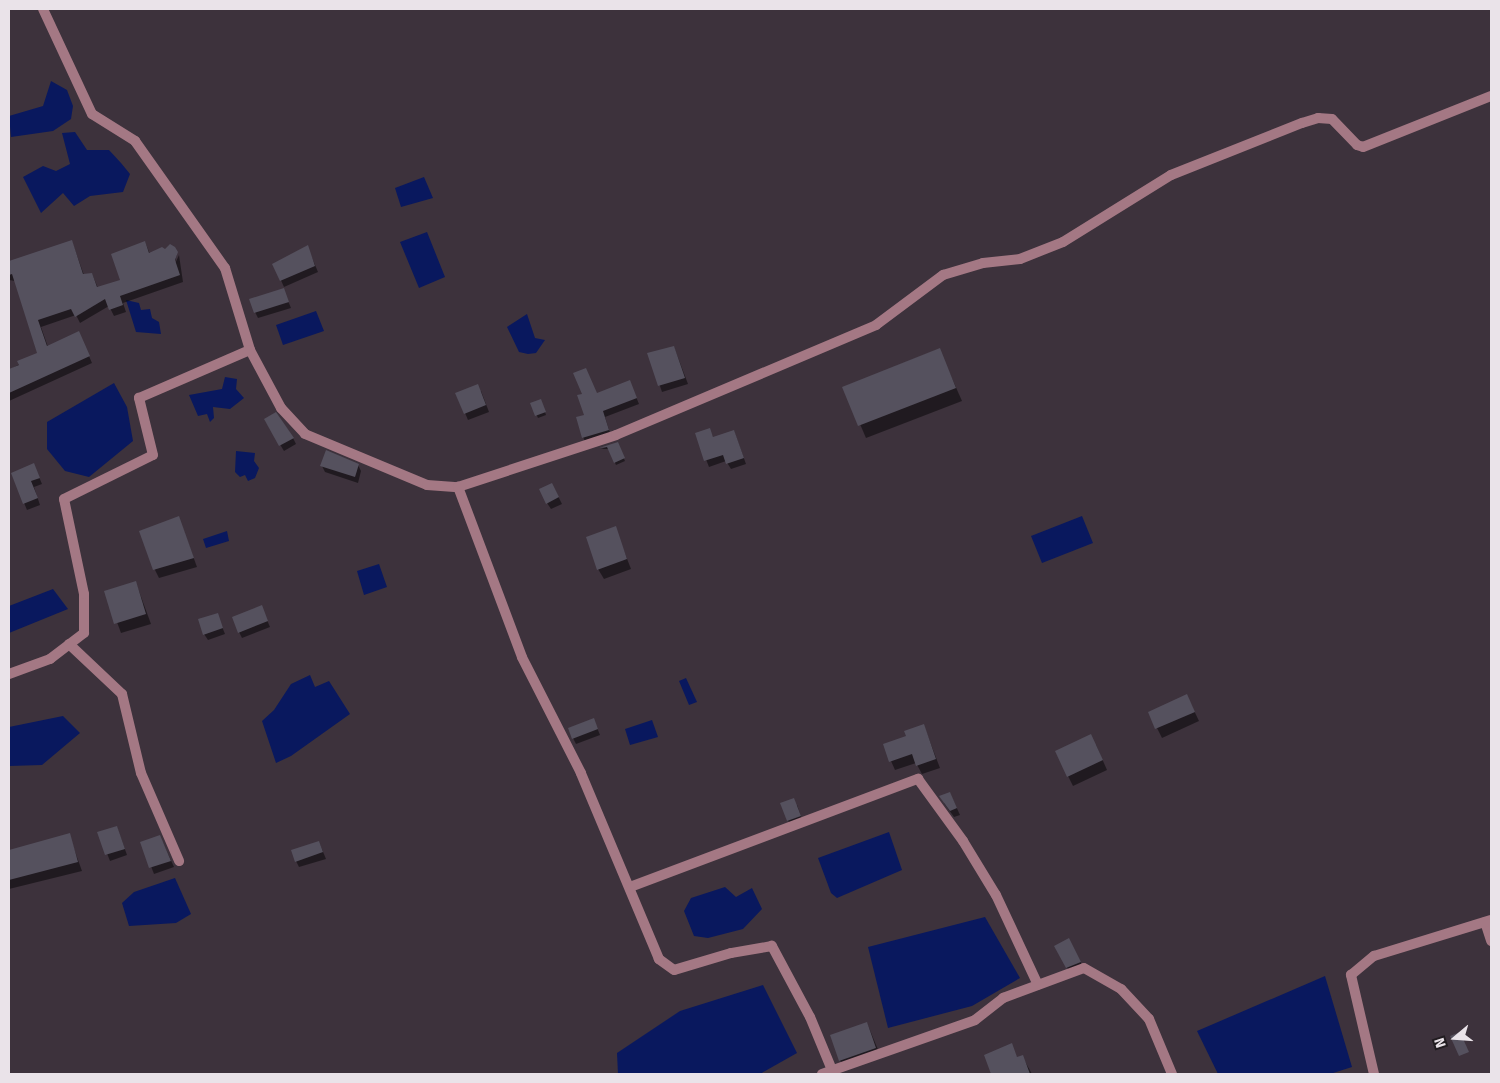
<!DOCTYPE html>
<html>
<head>
<meta charset="utf-8">
<style>
  body { margin:0 }
  #map { position:relative; width:1500px; height:1083px; overflow:hidden; background:#3d323c; font-family:"Fira Sans",sans-serif }
  div>[style] { position:absolute }
  [style*='--x'] { left:calc(var(--x)*1px); top:calc(var(--y)*1px); width:calc(var(--w)*1px); rotate:calc(var(--a)*1deg) }
  .water>* { inset:0; background:#09185e }
  .shadow>* { inset:0; background:#0007 }
  .building>* { inset:0; background:#55515e }
  .minor>* { height:10px; margin:-5px; padding:0 5px; transform-origin:5px; border-radius:5px; background:#a47884 }
  span { translate:-50% -50%; white-space:nowrap; text-align:center; line-height:1.15; -webkit-text-stroke:4px #211c20; paint-order:stroke }
  .frame { position:absolute; inset:0; border:10px solid #eae3e9; pointer-events:none }
  .north { position:absolute; left:1430px; top:1013px; width:50px; height:50px; -webkit-text-stroke:4px #211c20; paint-order:stroke; rotate:252deg; font-size:14px; font-weight:700; line-height:20px; text-align:center; color:#eae3e9 }
  .north::after { content:''; display:block; margin:auto; width:18px; height:22px; background:#eae3e9; clip-path:polygon(50% 0,100% 100%,50% 72%,0 100%) }
</style>
</head>
<body>
<div id="map">
  <div class="water">
    <i style="clip-path:polygon(51px 81px,67px 90px,73px 106px,71px 119px,53px 131px,11px 137px,9px 116px,43px 106px)"></i>
    <i style="clip-path:polygon(75px 132px,87px 150px,109px 150px,121px 163px,130px 174px,123px 192px,90px 196px,74px 206px,63px 193px,41px 213px,23px 177px,43px 166px,56px 171px,70px 164px,62px 133px)"></i>
    <i style="clip-path:polygon(424px 177px,433px 198px,401px 207px,395px 188px)"></i>
    <i style="clip-path:polygon(427px 232px,445px 277px,419px 288px,400px 242px)"></i>
    <i style="clip-path:polygon(126px 300px,139px 303px,141px 310px,150px 309px,152px 318px,159px 322px,161px 334px,136px 332px)"></i>
    <i style="clip-path:polygon(316px 311px,324px 331px,283px 345px,276px 325px)"></i>
    <i style="clip-path:polygon(527px 314px,535px 338px,545px 340px,536px 353px,528px 354px,519px 352px,507px 327px)"></i>
    <i style="clip-path:polygon(225px 377px,237px 379px,236px 389px,244px 398px,230px 409px,213px 407px,214px 418px,210px 422px,207px 414px,198px 416px,189px 395px,222px 389px)"></i>
    <i style="clip-path:polygon(114px 383px,127px 407px,133px 441px,89px 477px,65px 471px,47px 449px,47px 422px)"></i>
    <i style="clip-path:polygon(236px 451px,255px 453px,254px 461px,259px 468px,255px 478px,248px 481px,245px 475px,240px 477px,235px 472px)"></i>
    <i style="clip-path:polygon(1082px 516px,1093px 543px,1042px 563px,1031px 536px)"></i>
    <i style="clip-path:polygon(227px 531px,229px 541px,206px 548px,203px 539px)"></i>
    <i style="clip-path:polygon(379px 564px,387px 587px,364px 595px,357px 571px)"></i>
    <i style="clip-path:polygon(53px 589px,68px 609px,9px 633px,9px 606px)"></i>
    <i style="clip-path:polygon(310px 675px,315px 687px,329px 681px,350px 714px,291px 756px,276px 763px,262px 721px,274px 710px,291px 684px)"></i>
    <i style="clip-path:polygon(686px 678px,697px 702px,689px 705px,679px 681px)"></i>
    <i style="clip-path:polygon(63px 716px,80px 733px,42px 765px,9px 766px,9px 727px)"></i>
    <i style="clip-path:polygon(652px 720px,658px 737px,630px 745px,625px 729px)"></i>
    <i style="clip-path:polygon(889px 832px,902px 870px,837px 898px,831px 893px,818px 858px)"></i>
    <i style="clip-path:polygon(175px 878px,191px 914px,176px 923px,129px 926px,122px 903px,134px 892px)"></i>
    <i style="clip-path:polygon(725px 887px,736px 897px,752px 888px,762px 909px,743px 929px,708px 938px,694px 936px,684px 911px,691px 898px)"></i>
    <i style="clip-path:polygon(985px 917px,1020px 978px,972px 1006px,888px 1028px,868px 947px)"></i>
    <i style="clip-path:polygon(1325px 976px,1352px 1067px,1330px 1074px,1218px 1074px,1197px 1031px)"></i>
    <i style="clip-path:polygon(763px 985px,797px 1053px,760px 1074px,618px 1074px,617px 1053px,680px 1011px)"></i>
  </div>
  <div class="shadow">
    <i style="clip-path:polygon(72px 242px,84px 275px,92px 274px,98px 288px,121px 281px,145px 242px,150px 254px,177px 253px,174px 266px,179px 255px,183px 282px,123px 303px,126px 312px,114px 316px,109px 306px,80px 323px,76px 315px,41px 327px,48px 347px,82px 340px,92px 363px,9px 401px,9px 370px,38px 354px,15px 281px,9px 280px,9px 263px)"></i>
    <i style="clip-path:polygon(307px 246px,318px 272px,284px 287px,274px 265px)"></i>
    <i style="clip-path:polygon(283px 289px,291px 308px,258px 318px,255px 312px)"></i>
    <i style="clip-path:polygon(674px 347px,688px 384px,662px 392px,649px 354px)"></i>
    <i style="clip-path:polygon(939px 349px,962px 401px,866px 438px,844px 387px)"></i>
    <i style="clip-path:polygon(630px 382px,639px 404px,605px 417px,611px 436px,586px 443px,583px 437px,586px 416px)"></i>
    <i style="clip-path:polygon(481px 391px,489px 412px,468px 420px,457px 394px)"></i>
    <i style="clip-path:polygon(542px 403px,546px 415px,538px 418px,532px 404px)"></i>
    <i style="clip-path:polygon(265px 420px,293px 438px,296px 444px,284px 451px)"></i>
    <i style="clip-path:polygon(709px 429px,714px 439px,734px 431px,746px 464px,731px 469px,726px 461px,709px 467px,696px 434px)"></i>
    <i style="clip-path:polygon(617px 443px,625px 461px,616px 465px,609px 449px,601px 449px)"></i>
    <i style="clip-path:polygon(34px 465px,42px 484px,34px 487px,40px 505px,27px 510px,12px 474px)"></i>
    <i style="clip-path:polygon(358px 465px,361px 471px,358px 483px,325px 472px,322px 466px)"></i>
    <i style="clip-path:polygon(555px 490px,562px 504px,551px 509px,547px 503px)"></i>
    <i style="clip-path:polygon(179px 518px,197px 567px,159px 578px,155px 570px)"></i>
    <i style="clip-path:polygon(615px 528px,631px 569px,604px 579px,598px 569px)"></i>
    <i style="clip-path:polygon(136px 583px,151px 624px,121px 633px,106px 592px)"></i>
    <i style="clip-path:polygon(264px 613px,270px 627px,242px 638px,239px 632px)"></i>
    <i style="clip-path:polygon(217px 614px,225px 634px,208px 640px,204px 634px)"></i>
    <i style="clip-path:polygon(1187px 696px,1199px 721px,1162px 738px,1149px 712px)"></i>
    <i style="clip-path:polygon(594px 720px,600px 735px,576px 744px,573px 738px)"></i>
    <i style="clip-path:polygon(924px 726px,940px 768px,922px 774px,916px 763px,895px 770px,891px 761px)"></i>
    <i style="clip-path:polygon(1096px 745px,1107px 770px,1073px 786px,1056px 752px)"></i>
    <i style="clip-path:polygon(950px 793px,960px 815px,954px 817px,944px 803px)"></i>
    <i style="clip-path:polygon(797px 805px,803px 822px,791px 826px,788px 820px)"></i>
    <i style="clip-path:polygon(117px 827px,127px 855px,110px 861px,99px 833px)"></i>
    <i style="clip-path:polygon(69px 835px,82px 871px,9px 889px,9px 852px)"></i>
    <i style="clip-path:polygon(319px 842px,326px 859px,299px 867px,296px 861px)"></i>
    <i style="clip-path:polygon(142px 843px,163px 843px,174px 867px,154px 874px)"></i>
    <i style="clip-path:polygon(1068px 940px,1084px 968px,1070px 973px,1056px 947px)"></i>
    <i style="clip-path:polygon(867px 1023px,881px 1057px,845px 1070px,840px 1060px)"></i>
    <i style="clip-path:polygon(1014px 1051px,1017px 1058px,1022px 1056px,1032px 1074px,993px 1074px,985px 1056px)"></i>
  </div>
  <div class="building">
    <i style="clip-path:polygon(72px 240px,83px 274px,92px 273px,97px 287px,120px 280px,111px 254px,145px 241px,149px 253px,162px 247px,165px 249px,170px 244px,175px 247px,178px 252px,175px 260px,180px 275px,120px 296px,123px 305px,109px 310px,105px 299px,75px 317px,71px 309px,38px 320px,47px 346px,79px 331px,90px 356px,9px 393px,9px 369px,19px 365px,17px 361px,37px 353px,12px 274px,9px 275px,9px 261px)"></i>
    <i style="clip-path:polygon(308px 245px,315px 266px,280px 281px,272px 264px)"></i>
    <i style="clip-path:polygon(284px 288px,289px 302px,254px 313px,249px 299px)"></i>
    <i style="clip-path:polygon(674px 346px,685px 378px,658px 386px,647px 353px)"></i>
    <i style="clip-path:polygon(940px 348px,956px 388px,858px 426px,842px 387px)"></i>
    <i style="clip-path:polygon(586px 368px,597px 393px,630px 380px,637px 398px,603px 411px,609px 430px,582px 438px,576px 417px,584px 415px,577px 395px,582px 394px,573px 373px)"></i>
    <i style="clip-path:polygon(478px 384px,486px 405px,464px 414px,455px 393px)"></i>
    <i style="clip-path:polygon(541px 399px,546px 412px,535px 416px,530px 403px)"></i>
    <i style="clip-path:polygon(276px 412px,294px 438px,279px 446px,264px 419px)"></i>
    <i style="clip-path:polygon(710px 428px,713px 437px,734px 430px,744px 458px,726px 464px,723px 455px,704px 461px,695px 433px)"></i>
    <i style="clip-path:polygon(618px 442px,625px 458px,614px 463px,607px 447px,599px 448px)"></i>
    <i style="clip-path:polygon(326px 450px,359px 464px,355px 477px,320px 466px)"></i>
    <i style="clip-path:polygon(34px 463px,40px 478px,31px 481px,38px 498px,23px 504px,11px 473px)"></i>
    <i style="clip-path:polygon(552px 483px,559px 497px,546px 504px,539px 489px)"></i>
    <i style="clip-path:polygon(179px 516px,194px 558px,153px 570px,139px 531px)"></i>
    <i style="clip-path:polygon(616px 526px,627px 559px,597px 570px,586px 537px)"></i>
    <i style="clip-path:polygon(136px 581px,146px 614px,114px 624px,104px 591px)"></i>
    <i style="clip-path:polygon(262px 605px,268px 621px,238px 633px,232px 617px)"></i>
    <i style="clip-path:polygon(218px 613px,223px 628px,203px 635px,198px 619px)"></i>
    <i style="clip-path:polygon(1187px 694px,1195px 712px,1155px 729px,1148px 712px)"></i>
    <i style="clip-path:polygon(594px 718px,598px 729px,572px 739px,568px 728px)"></i>
    <i style="clip-path:polygon(924px 724px,936px 759px,916px 766px,912px 754px,889px 762px,883px 744px,906px 736px,904px 731px)"></i>
    <i style="clip-path:polygon(1091px 734px,1103px 760px,1067px 777px,1055px 751px)"></i>
    <i style="clip-path:polygon(950px 792px,957px 808px,950px 811px,939px 796px)"></i>
    <i style="clip-path:polygon(794px 798px,801px 816px,787px 821px,780px 803px)"></i>
    <i style="clip-path:polygon(117px 826px,125px 849px,105px 855px,97px 832px)"></i>
    <i style="clip-path:polygon(70px 833px,78px 862px,9px 880px,9px 850px)"></i>
    <i style="clip-path:polygon(160px 835px,171px 861px,149px 868px,140px 842px)"></i>
    <i style="clip-path:polygon(319px 841px,323px 852px,295px 862px,291px 850px)"></i>
    <i style="clip-path:polygon(1069px 938px,1081px 962px,1066px 968px,1054px 946px)"></i>
    <i style="clip-path:polygon(867px 1022px,876px 1048px,839px 1061px,830px 1035px)"></i>
    <i style="clip-path:polygon(1460px 1032px,1469px 1052px,1459px 1056px,1450px 1036px)"></i>
    <i style="clip-path:polygon(1012px 1043px,1017px 1057px,1023px 1055px,1030px 1074px,991px 1074px,984px 1055px)"></i>
  </div>
  <div class="minor">
    <i style="--x:43;--y:9;--w:116;--a:65"></i>
    <i style="--x:92;--y:114;--w:51;--a:32.1"></i>
    <i style="--x:135;--y:141;--w:156;--a:54.7"></i>
    <i style="--x:225;--y:268;--w:86;--a:73"></i>
    <i style="--x:250;--y:350;--w:66;--a:61.9"></i>
    <i style="--x:281;--y:408;--w:35;--a:47"></i>
    <i style="--x:305;--y:434;--w:132;--a:22.7"></i>
    <i style="--x:427;--y:485;--w:31;--a:4"></i>
    <i style="--x:69;--y:644;--w:73;--a:43.3"></i>
    <i style="--x:122;--y:694;--w:81;--a:76.5"></i>
    <i style="--x:141;--y:773;--w:96;--a:66.6"></i>
    <i style="--x:9;--y:674;--w:44;--a:-20.1"></i>
    <i style="--x:50;--y:659;--w:43;--a:-37.4"></i>
    <i style="--x:84;--y:633;--w:39;--a:-90"></i>
    <i style="--x:84;--y:594;--w:97;--a:-101.9"></i>
    <i style="--x:64;--y:499;--w:99;--a:-26.3"></i>
    <i style="--x:153;--y:455;--w:59;--a:-103.8"></i>
    <i style="--x:139;--y:398;--w:121;--a:-23.4"></i>
    <i style="--x:630;--y:887;--w:308;--a:-20.6"></i>
    <i style="--x:918;--y:779;--w:77;--a:54"></i>
    <i style="--x:963;--y:841;--w:63;--a:58.6"></i>
    <i style="--x:996;--y:895;--w:99;--a:65"></i>
    <i style="--x:1485;--y:922;--w:20;--a:72"></i>
    <i style="--x:832;--y:1070;--w:57;--a:-112.5"></i>
    <i style="--x:810;--y:1017;--w:81;--a:-118.2"></i>
    <i style="--x:772;--y:946;--w:42;--a:170.3"></i>
    <i style="--x:731;--y:953;--w:59;--a:163.4"></i>
    <i style="--x:674;--y:970;--w:19;--a:-144"></i>
    <i style="--x:659;--y:959;--w:202;--a:-112.8"></i>
    <i style="--x:581;--y:773;--w:130;--a:-117"></i>
    <i style="--x:522;--y:657;--w:182;--a:-110.6"></i>
    <i style="--x:458;--y:487;--w:166;--a:-18.2"></i>
    <i style="--x:616;--y:435;--w:282;--a:-22.9"></i>
    <i style="--x:876;--y:325;--w:84;--a:-36.7"></i>
    <i style="--x:943;--y:275;--w:42;--a:-16.7"></i>
    <i style="--x:983;--y:263;--w:37;--a:-6"></i>
    <i style="--x:1020;--y:259;--w:46;--a:-21.6"></i>
    <i style="--x:1063;--y:242;--w:127;--a:-31.8"></i>
    <i style="--x:1171;--y:175;--w:141;--a:-21.7"></i>
    <i style="--x:1302;--y:123;--w:17;--a:-17"></i>
    <i style="--x:1318;--y:118;--w:14;--a:4"></i>
    <i style="--x:1332;--y:119;--w:36;--a:46"></i>
    <i style="--x:1357;--y:145;--w:6;--a:18"></i>
    <i style="--x:1363;--y:147;--w:138;--a:-21.7"></i>
    <i style="--x:822;--y:1074;--w:162;--a:-19.4"></i>
    <i style="--x:975;--y:1020;--w:36;--a:-38"></i>
    <i style="--x:1003;--y:998;--w:86;--a:-20.3"></i>
    <i style="--x:1084;--y:968;--w:43;--a:29.6"></i>
    <i style="--x:1121;--y:989;--w:41;--a:47"></i>
    <i style="--x:1149;--y:1019;--w:60;--a:67.3"></i>
    <i style="--x:1374;--y:1074;--w:102;--a:-103.1"></i>
    <i style="--x:1351;--y:975;--w:30;--a:-40"></i>
    <i style="--x:1374;--y:956;--w:122;--a:-17.1"></i>
  </div>
  <div class="frame"></div>
  <div class="north">N</div>
</div>
</body>
</html>
